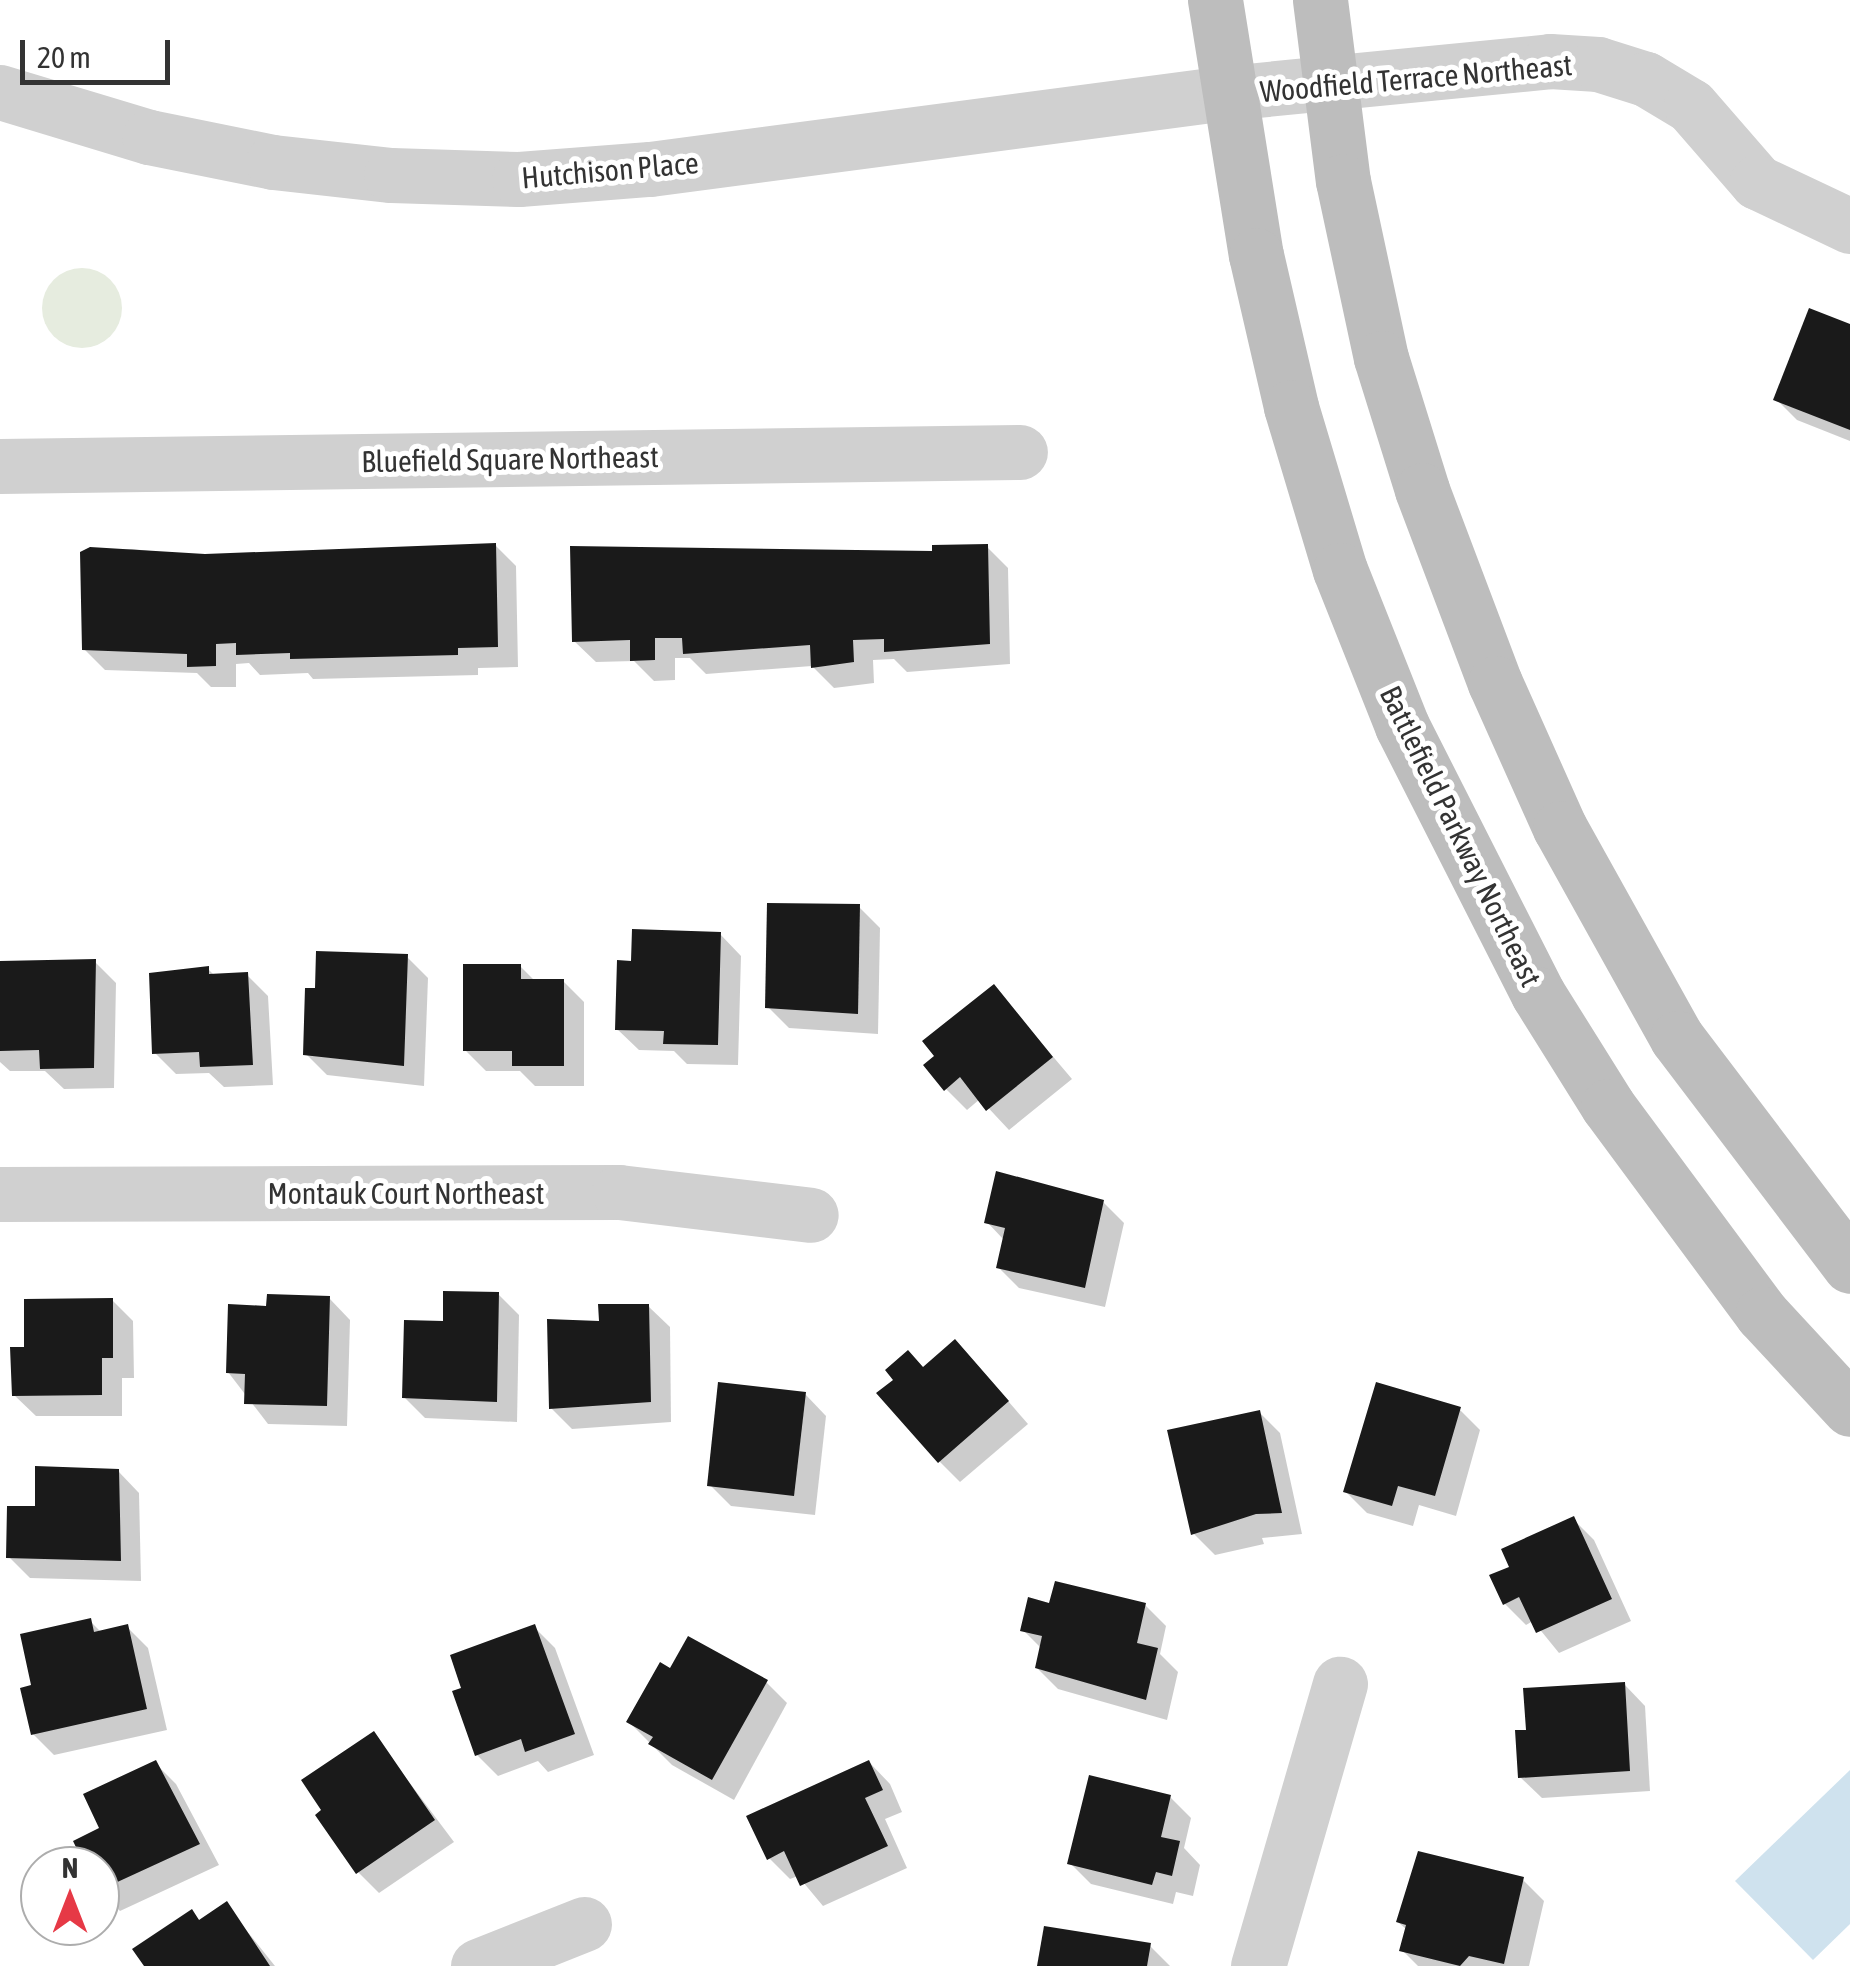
<!DOCTYPE html>
<html>
<head>
<meta charset="utf-8">
<style>
  body { margin:0 }
  #map { position:relative; width:1850px; height:1966px; overflow:hidden; background:#fff; font-family:"Asap Condensed",sans-serif }
  div>[style] { position:absolute }
  [style*='--x'] { left:calc(var(--x)*1px); top:calc(var(--y)*1px); width:calc(var(--w)*1px); rotate:calc(var(--a)*1deg) }
  .green>* { inset:0; background:#e6ecdf }
  .round { border-radius:50% }
  .water>* { inset:0; background:#cfe2ee }
  .shadow>* { inset:0; background:#0003 }
  .building>* { inset:0; background:#1a1a1a }
  .minor>* { height:55px; margin:-27.5px; padding:0 27.5px; transform-origin:27.5px; border-radius:27.5px; background:#d0d0d0 }
  .secondary>* { height:55px; margin:-27.5px; padding:0 27.5px; transform-origin:27.5px; border-radius:27.5px; background:#bdbdbd }
  span { translate:-50% -50%; white-space:nowrap; text-align:center; line-height:1.15; -webkit-text-stroke:10px #fff; paint-order:stroke }
  .street-label { font-size:30px; color:#333 }
  .north { position:absolute; left:20px; top:1846px; width:100px; height:100px; box-sizing:border-box; background:#fff; border:2px solid #adadad; border-radius:50%; rotate:0deg; font-size:28px; font-weight:700; line-height:40px; text-align:center; color:#333 }
  .north::after { content:''; display:block; margin:auto; width:35px; height:45px; background:#e63946; clip-path:polygon(50% 0,100% 100%,50% 72%,0 100%) }
  .scale { position:absolute; left:20px; top:40px; width:150px; height:45px; box-sizing:border-box; border:5px solid #333; border-top:0; padding-left:12px; font-size:30px; line-height:35px; white-space:nowrap; color:#333; -webkit-text-stroke:8px #fff; paint-order:stroke }
</style>
</head>
<body>
<div id="map">
  <div class="green">
    <i class="round" style="left:42px;top:268px;width:80px;height:80px"></i>
  </div>
  <div class="water">
    <i style="clip-path:polygon(1850px 1770px,1850px 1924px,1813px 1960px,1735px 1881px)"></i>
  </div>
  <div class="shadow">
    <i style="clip-path:polygon(1850px 327px,1850px 441px,1797px 420px,1776px 399px)"></i>
    <i style="clip-path:polygon(495px 545px,516px 566px,518px 667px,478px 668px,478px 675px,313px 679px,308px 673px,260px 675px,249px 663px,236px 664px,236px 687px,211px 687px,197px 673px,105px 670px,84px 649px,82px 554px,132px 549px,205px 557px)"></i>
    <i style="clip-path:polygon(987px 547px,1008px 568px,1010px 664px,907px 672px,894px 659px,873px 660px,874px 683px,834px 688px,812px 666px,706px 674px,690px 658px,675px 658px,675px 680px,654px 681px,634px 661px,596px 662px,574px 641px)"></i>
    <i style="clip-path:polygon(859px 907px,880px 928px,878px 1034px,789px 1028px,768px 1007px)"></i>
    <i style="clip-path:polygon(720px 934px,741px 956px,738px 1065px,687px 1064px,674px 1051px,639px 1050px,617px 1029px,633px 964px)"></i>
    <i style="clip-path:polygon(407px 957px,428px 978px,424px 1086px,327px 1075px,306px 1054px,317px 990px)"></i>
    <i style="clip-path:polygon(95px 962px,116px 983px,114px 1088px,64px 1089px,45px 1071px,10px 1071px,0 1062px,0 964px)"></i>
    <i style="clip-path:polygon(520px 966px,535px 981px,563px 981px,584px 1002px,584px 1086px,535px 1086px,520px 1071px,486px 1071px,465px 1050px)"></i>
    <i style="clip-path:polygon(208px 969px,215px 976px,247px 975px,268px 996px,273px 1085px,224px 1087px,209px 1073px,176px 1074px,155px 1053px)"></i>
    <i style="clip-path:polygon(994px 987px,1072px 1079px,1009px 1130px,980px 1099px,967px 1110px,946px 1089px)"></i>
    <i style="clip-path:polygon(1103px 1202px,1124px 1223px,1105px 1307px,1019px 1288px,998px 1267px,1004px 1240px,987px 1222px)"></i>
    <i style="clip-path:polygon(498px 1294px,519px 1315px,517px 1422px,425px 1418px,404px 1397px)"></i>
    <i style="clip-path:polygon(329px 1298px,350px 1320px,347px 1426px,268px 1424px,228px 1372px,269px 1309px)"></i>
    <i style="clip-path:polygon(112px 1300px,133px 1321px,134px 1378px,122px 1378px,122px 1416px,36px 1416px,14px 1395px,27px 1349px)"></i>
    <i style="clip-path:polygon(648px 1306px,670px 1327px,671px 1422px,572px 1429px,551px 1408px,601px 1324px)"></i>
    <i style="clip-path:polygon(976px 1364px,1028px 1424px,960px 1482px,939px 1461px,923px 1370px)"></i>
    <i style="clip-path:polygon(805px 1394px,826px 1416px,815px 1515px,731px 1506px,710px 1485px)"></i>
    <i style="clip-path:polygon(1459px 1409px,1480px 1430px,1456px 1516px,1419px 1505px,1413px 1526px,1367px 1513px,1346px 1492px)"></i>
    <i style="clip-path:polygon(1259px 1412px,1280px 1433px,1302px 1534px,1262px 1538px,1264px 1544px,1215px 1555px,1194px 1534px)"></i>
    <i style="clip-path:polygon(118px 1471px,139px 1493px,141px 1581px,30px 1578px,9px 1557px,37px 1509px)"></i>
    <i style="clip-path:polygon(1573px 1519px,1594px 1540px,1631px 1621px,1559px 1653px,1533px 1621px,1526px 1625px,1505px 1604px,1512px 1568px)"></i>
    <i style="clip-path:polygon(1145px 1605px,1166px 1626px,1160px 1654px,1178px 1672px,1167px 1720px,1058px 1689px,1037px 1668px,1042px 1649px,1023px 1630px,1051px 1606px)"></i>
    <i style="clip-path:polygon(90px 1621px,102px 1633px,127px 1627px,148px 1648px,167px 1730px,54px 1755px,33px 1734px,34px 1687px)"></i>
    <i style="clip-path:polygon(534px 1627px,555px 1648px,594px 1755px,548px 1772px,538px 1761px,498px 1776px,477px 1755px,465px 1689px)"></i>
    <i style="clip-path:polygon(671px 1671px,766px 1682px,787px 1703px,734px 1800px,672px 1765px,629px 1722px)"></i>
    <i style="clip-path:polygon(1624px 1684px,1645px 1706px,1650px 1791px,1542px 1798px,1520px 1777px)"></i>
    <i style="clip-path:polygon(373px 1734px,454px 1842px,379px 1893px,358px 1872px)"></i>
    <i style="clip-path:polygon(869px 1762px,890px 1784px,902px 1812px,885px 1819px,907px 1868px,823px 1906px,798px 1876px,790px 1879px,769px 1858px)"></i>
    <i style="clip-path:polygon(155px 1763px,176px 1784px,219px 1865px,120px 1911px,100px 1891px,100px 1866px,88px 1866px,102px 1829px)"></i>
    <i style="clip-path:polygon(1170px 1797px,1191px 1818px,1184px 1848px,1200px 1865px,1193px 1896px,1176px 1892px,1173px 1904px,1091px 1884px,1070px 1863px)"></i>
    <i style="clip-path:polygon(1523px 1880px,1544px 1901px,1529px 1966px,1418px 1966px,1402px 1950px,1407px 1930px,1398px 1922px)"></i>
    <i style="clip-path:polygon(226px 1905px,275px 1966px,147px 1966px,192px 1912px,201px 1922px)"></i>
    <i style="clip-path:polygon(1150px 1946px,1170px 1966px,1040px 1966px)"></i>
  </div>
  <div class="building">
    <i style="clip-path:polygon(1809px 308px,1850px 324px,1850px 430px,1773px 400px)"></i>
    <i style="clip-path:polygon(496px 543px,498px 647px,458px 648px,458px 655px,290px 659px,290px 653px,236px 655px,236px 643px,216px 644px,216px 666px,187px 667px,187px 654px,82px 650px,80px 552px,90px 547px,205px 554px)"></i>
    <i style="clip-path:polygon(988px 544px,990px 644px,884px 652px,884px 639px,853px 640px,854px 662px,811px 668px,810px 645px,683px 654px,682px 638px,655px 638px,655px 660px,630px 661px,630px 640px,572px 642px,570px 546px,932px 551px,932px 545px)"></i>
    <i style="clip-path:polygon(767px 903px,860px 904px,858px 1014px,765px 1008px)"></i>
    <i style="clip-path:polygon(632px 929px,721px 932px,718px 1045px,663px 1044px,664px 1031px,615px 1030px,617px 960px,631px 961px)"></i>
    <i style="clip-path:polygon(316px 951px,408px 954px,404px 1066px,303px 1055px,305px 988px,315px 988px)"></i>
    <i style="clip-path:polygon(96px 959px,94px 1068px,40px 1069px,39px 1050px,0 1051px,0 961px)"></i>
    <i style="clip-path:polygon(463px 964px,521px 964px,521px 979px,564px 979px,564px 1066px,512px 1066px,512px 1051px,463px 1051px)"></i>
    <i style="clip-path:polygon(209px 966px,209px 974px,248px 972px,253px 1065px,200px 1067px,199px 1052px,152px 1054px,149px 973px)"></i>
    <i style="clip-path:polygon(994px 984px,1053px 1057px,986px 1111px,960px 1077px,944px 1091px,923px 1065px,934px 1056px,922px 1041px)"></i>
    <i style="clip-path:polygon(996px 1171px,1104px 1200px,1085px 1288px,996px 1268px,1005px 1228px,984px 1223px)"></i>
    <i style="clip-path:polygon(443px 1291px,499px 1292px,497px 1402px,402px 1398px,404px 1320px,443px 1321px)"></i>
    <i style="clip-path:polygon(267px 1294px,330px 1296px,327px 1406px,244px 1404px,245px 1374px,226px 1373px,228px 1304px,266px 1306px)"></i>
    <i style="clip-path:polygon(113px 1298px,113px 1358px,102px 1358px,102px 1395px,12px 1396px,10px 1347px,24px 1347px,24px 1299px)"></i>
    <i style="clip-path:polygon(598px 1304px,649px 1304px,651px 1402px,549px 1409px,547px 1319px,599px 1321px)"></i>
    <i style="clip-path:polygon(955px 1339px,1009px 1401px,938px 1463px,876px 1393px,893px 1380px,885px 1370px,908px 1350px,923px 1367px)"></i>
    <i style="clip-path:polygon(718px 1382px,806px 1392px,794px 1496px,707px 1486px)"></i>
    <i style="clip-path:polygon(1376px 1382px,1461px 1407px,1435px 1496px,1398px 1486px,1392px 1506px,1343px 1492px)"></i>
    <i style="clip-path:polygon(1260px 1410px,1282px 1513px,1256px 1514px,1191px 1535px,1167px 1430px)"></i>
    <i style="clip-path:polygon(35px 1466px,119px 1469px,121px 1561px,6px 1558px,7px 1506px,35px 1506px)"></i>
    <i style="clip-path:polygon(1574px 1516px,1612px 1599px,1536px 1633px,1519px 1597px,1503px 1605px,1489px 1575px,1509px 1567px,1501px 1549px)"></i>
    <i style="clip-path:polygon(1055px 1581px,1146px 1603px,1137px 1643px,1158px 1648px,1146px 1700px,1035px 1668px,1042px 1636px,1020px 1631px,1028px 1597px,1049px 1603px)"></i>
    <i style="clip-path:polygon(91px 1618px,94px 1632px,128px 1624px,147px 1709px,31px 1735px,20px 1688px,31px 1685px,20px 1634px)"></i>
    <i style="clip-path:polygon(535px 1624px,575px 1734px,525px 1752px,521px 1739px,475px 1756px,452px 1691px,461px 1688px,450px 1655px)"></i>
    <i style="clip-path:polygon(688px 1636px,768px 1680px,712px 1780px,648px 1744px,653px 1737px,626px 1722px,660px 1662px,670px 1668px)"></i>
    <i style="clip-path:polygon(1625px 1682px,1630px 1771px,1518px 1778px,1515px 1730px,1526px 1730px,1523px 1688px)"></i>
    <i style="clip-path:polygon(374px 1731px,435px 1820px,356px 1874px,315px 1815px,321px 1810px,301px 1780px)"></i>
    <i style="clip-path:polygon(156px 1760px,200px 1844px,100px 1890px,100px 1866px,85px 1866px,73px 1841px,99px 1828px,83px 1794px)"></i>
    <i style="clip-path:polygon(869px 1760px,883px 1790px,865px 1798px,888px 1846px,800px 1886px,784px 1851px,767px 1860px,746px 1816px)"></i>
    <i style="clip-path:polygon(1089px 1775px,1171px 1795px,1161px 1837px,1180px 1841px,1172px 1876px,1156px 1872px,1152px 1885px,1067px 1864px)"></i>
    <i style="clip-path:polygon(1418px 1851px,1524px 1877px,1504px 1964px,1469px 1956px,1460px 1966px,1399px 1951px,1406px 1925px,1396px 1922px)"></i>
    <i style="clip-path:polygon(227px 1901px,270px 1966px,144px 1966px,132px 1949px,192px 1909px,199px 1920px)"></i>
    <i style="clip-path:polygon(1044px 1926px,1151px 1943px,1147px 1966px,1037px 1966px)"></i>
  </div>
  <div class="minor">
    <i style="--x:0;--y:92;--w:156;--a:16.8"></i>
    <i style="--x:149;--y:137;--w:126;--a:11.4"></i>
    <i style="--x:273;--y:162;--w:119;--a:6.3"></i>
    <i style="--x:391;--y:175;--w:128;--a:1.8"></i>
    <i style="--x:519;--y:179;--w:131;--a:-4.4"></i>
    <i style="--x:650;--y:169;--w:581;--a:-7.52"></i>
    <i style="--x:1226;--y:93;--w:326;--a:-5.6"></i>
    <i style="--x:1550;--y:61;--w:48;--a:3.6"></i>
    <i style="--x:1598;--y:64;--w:50;--a:17.4"></i>
    <i style="--x:1646;--y:79;--w:52;--a:31"></i>
    <i style="--x:1691;--y:106;--w:101;--a:49"></i>
    <i style="--x:1757;--y:182;--w:103;--a:25.3"></i>
    <i style="--x:0;--y:466;--w:1020;--a:-0.79"></i>
    <i style="--x:0;--y:1194;--w:619;--a:-0.19"></i>
    <i style="--x:619;--y:1192;--w:193;--a:6.8"></i>
    <i style="--x:478;--y:1966;--w:114;--a:-21.6"></i>
    <i style="--x:1258;--y:1966;--w:294;--a:-73.8"></i>
  </div>
  <div class="secondary">
    <i style="--x:1215;--y:0;--w:258;--a:80.9"></i>
    <i style="--x:1256;--y:255;--w:156;--a:77"></i>
    <i style="--x:1291;--y:407;--w:170;--a:73.3"></i>
    <i style="--x:1340;--y:570;--w:168;--a:68.3"></i>
    <i style="--x:1402;--y:726;--w:301;--a:63.1"></i>
    <i style="--x:1538;--y:994;--w:132;--a:58"></i>
    <i style="--x:1608;--y:1106;--w:259;--a:53.5"></i>
    <i style="--x:1762;--y:1314;--w:129;--a:47.2"></i>
    <i style="--x:1320;--y:0;--w:182;--a:82.8"></i>
    <i style="--x:1343;--y:181;--w:181;--a:77.9"></i>
    <i style="--x:1381;--y:358;--w:138;--a:72.7"></i>
    <i style="--x:1422;--y:490;--w:206;--a:69.3"></i>
    <i style="--x:1495;--y:683;--w:159;--a:65.9"></i>
    <i style="--x:1560;--y:828;--w:240;--a:60.9"></i>
    <i style="--x:1677;--y:1038;--w:286;--a:52.8"></i>
  </div>
  <div class="street-label">
    <span style="left:1416px;top:78px;rotate:-5deg">Woodfield Terrace Northeast</span>
    <span style="left:610px;top:170px;rotate:-5deg">Hutchison Place</span>
    <span style="left:510px;top:459px;rotate:-1deg">Bluefield Square Northeast</span>
    <span style="left:1461px;top:836px;rotate:64deg">Battlefield Parkway Northeast</span>
    <span style="left:406px;top:1193px">Montauk Court Northeast</span>
  </div>
  <div class="north">N</div>
  <div class="scale">20 m</div>
</div>
</body>
</html>
